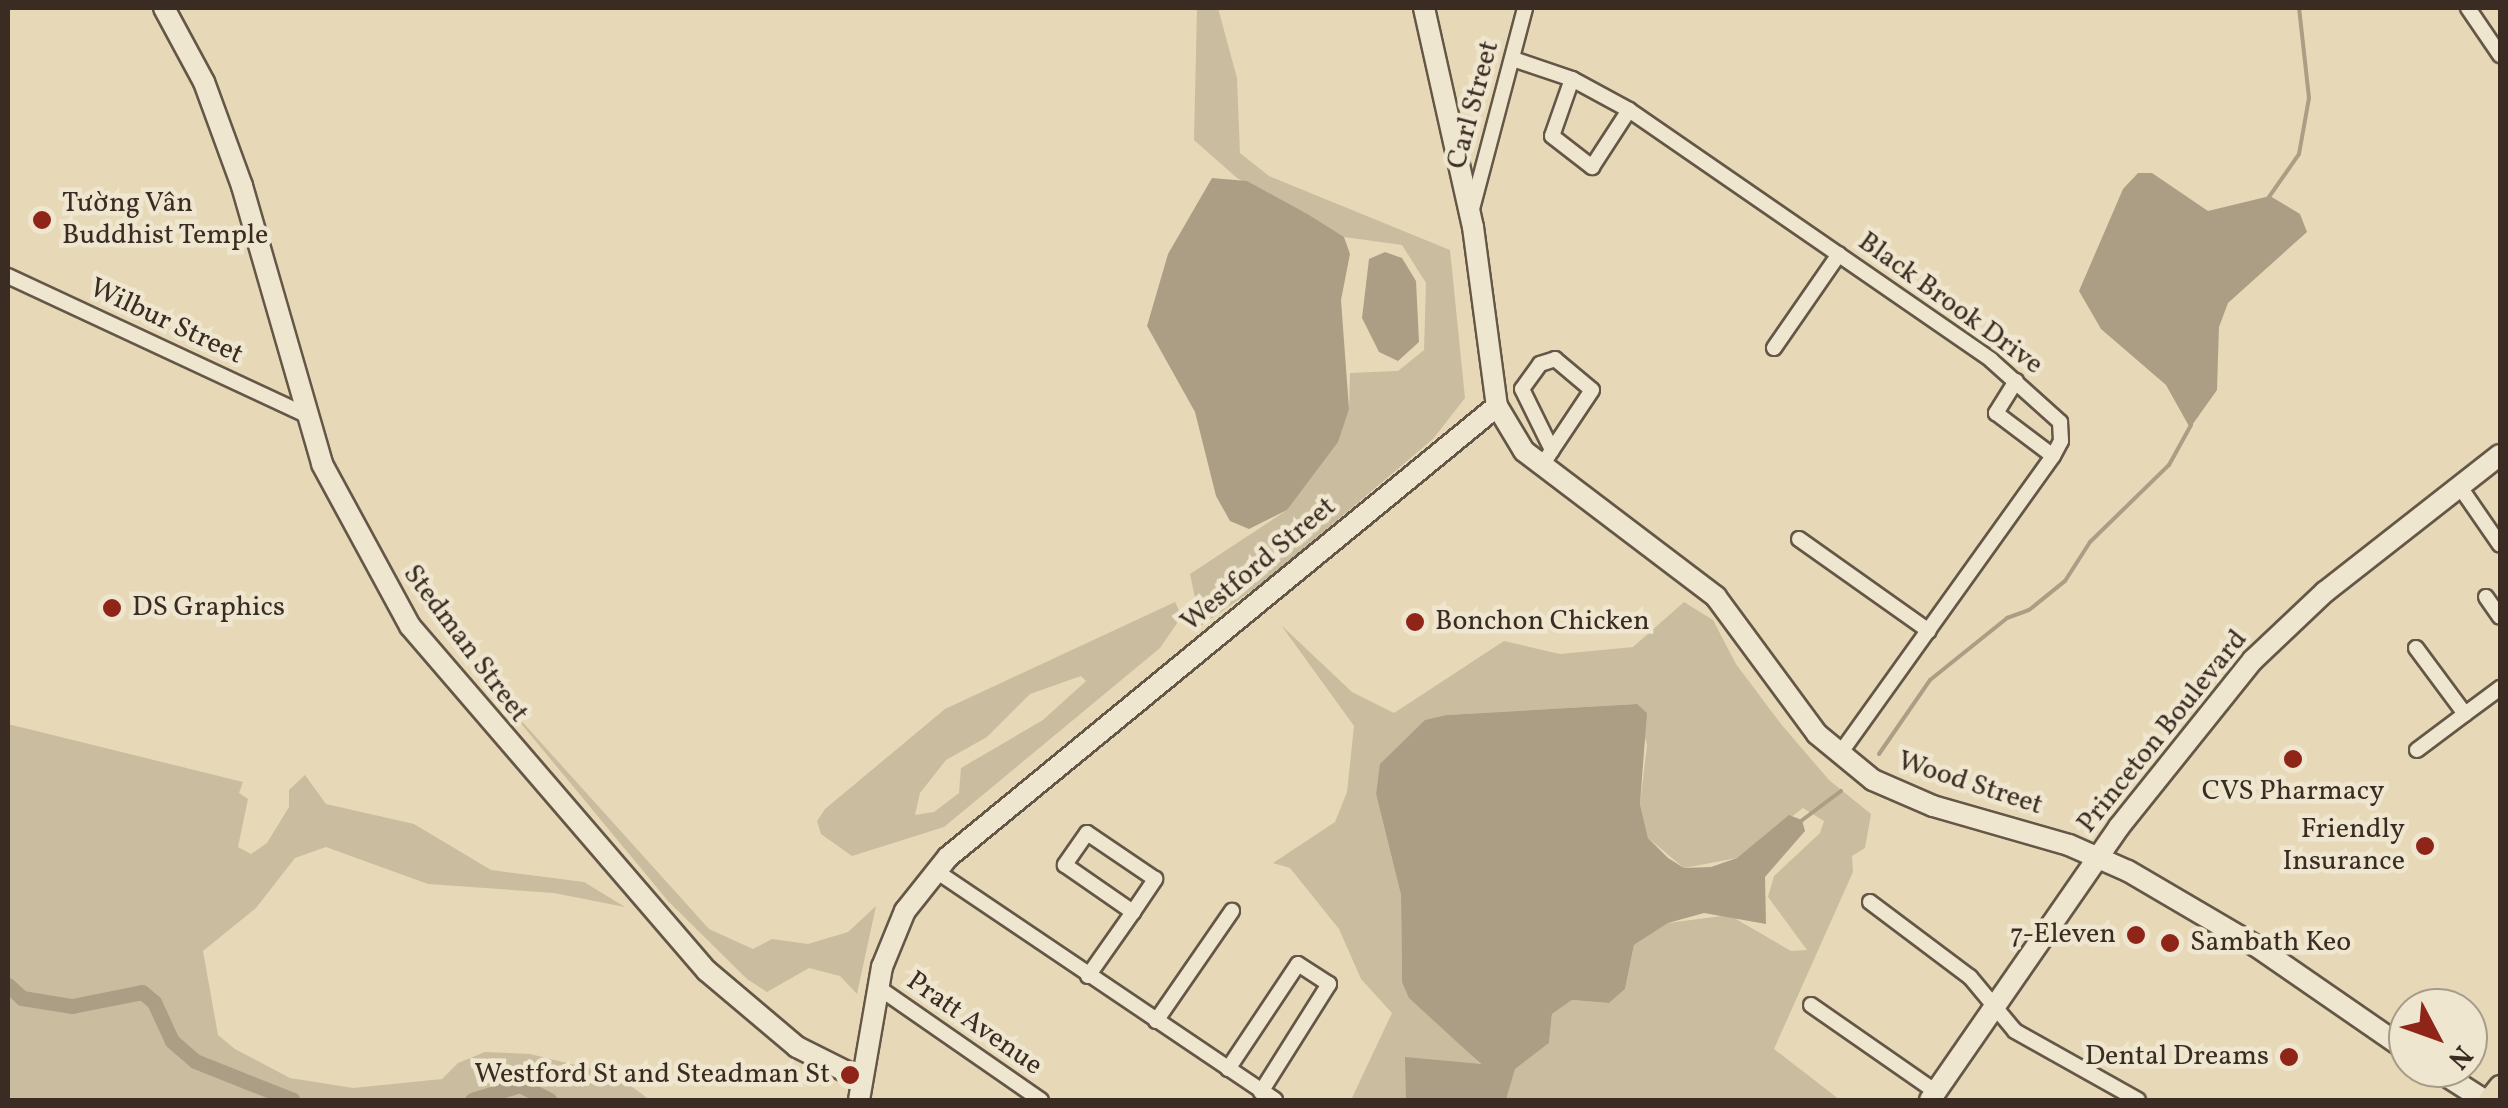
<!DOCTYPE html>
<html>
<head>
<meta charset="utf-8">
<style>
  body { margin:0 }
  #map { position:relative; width:2508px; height:1108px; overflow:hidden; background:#e7d9b7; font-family:Vollkorn,serif }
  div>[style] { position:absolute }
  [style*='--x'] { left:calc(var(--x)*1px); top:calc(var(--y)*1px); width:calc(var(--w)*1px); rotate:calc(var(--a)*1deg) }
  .green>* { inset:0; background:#cabc9e }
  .water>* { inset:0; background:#ac9e84 }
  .stream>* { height:4px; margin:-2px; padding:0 2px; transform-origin:2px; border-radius:2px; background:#ac9e84 }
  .canal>* { height:15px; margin:-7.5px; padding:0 7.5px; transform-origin:7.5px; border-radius:7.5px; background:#ac9e84 }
  .roads { filter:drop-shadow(2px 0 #655747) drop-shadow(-2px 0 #655747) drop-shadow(0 2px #655747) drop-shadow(0 -2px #655747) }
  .minor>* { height:14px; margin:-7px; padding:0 7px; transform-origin:7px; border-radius:7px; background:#efe6d0 }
  .secondary>* { height:20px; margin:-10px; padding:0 10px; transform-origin:10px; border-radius:10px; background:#efe6d0 }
  .primary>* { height:20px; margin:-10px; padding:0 10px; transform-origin:10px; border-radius:10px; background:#e7d9b7 }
  .dots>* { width:28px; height:28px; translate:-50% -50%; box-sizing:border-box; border:5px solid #efe6d0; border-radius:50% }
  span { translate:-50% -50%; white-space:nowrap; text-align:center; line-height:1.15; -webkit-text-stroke:9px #efe6d0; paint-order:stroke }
  .street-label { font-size:28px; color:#3a2c22 }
  .poi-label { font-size:28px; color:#3a2c22 }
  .left { translate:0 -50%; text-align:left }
  .right { translate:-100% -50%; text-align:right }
  .frame { position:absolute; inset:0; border:10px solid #3a2c22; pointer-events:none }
  .north { position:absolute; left:2388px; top:988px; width:100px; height:100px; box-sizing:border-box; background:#efe6d0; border:2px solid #a79c8a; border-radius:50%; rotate:131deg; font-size:28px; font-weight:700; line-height:40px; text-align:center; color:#3a2c22 }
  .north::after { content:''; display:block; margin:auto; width:35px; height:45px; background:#8f2418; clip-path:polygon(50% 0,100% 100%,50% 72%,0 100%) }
</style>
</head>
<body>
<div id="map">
  <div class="green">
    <i style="clip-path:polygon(1197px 8px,1218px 8px,1237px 78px,1240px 153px,1269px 176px,1450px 250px,1465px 398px,1433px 439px,1268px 579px,1201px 626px,1190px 574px,1287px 510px,1349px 409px,1350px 373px,1398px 371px,1424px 350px,1426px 283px,1402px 245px,1344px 237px,1237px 178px,1194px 140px)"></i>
    <i style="clip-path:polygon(evenodd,1175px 602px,1182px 616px,1160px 648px,944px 827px,852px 856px,821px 834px,817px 821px,825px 809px,945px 709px,1175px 602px,1081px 676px,1086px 681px,1043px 720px,961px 768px,959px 793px,934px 812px,915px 815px,920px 793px,946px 760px,987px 737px,1030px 694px,1081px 676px)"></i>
    <i style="clip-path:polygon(1684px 602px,1713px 620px,1736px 664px,1781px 724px,1829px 780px,1871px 814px,1865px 848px,1852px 856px,1853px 872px,1774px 1049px,1840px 1100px,1506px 1100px,1515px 1068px,1549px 1043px,1552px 1014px,1572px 1000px,1609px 1003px,1625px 989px,1634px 945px,1668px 923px,1729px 915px,1791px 951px,1807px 950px,1768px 897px,1774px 876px,1820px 833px,1824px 821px,1803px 808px,1737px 858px,1684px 868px,1648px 838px,1640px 804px,1647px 745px,1637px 704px,1447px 715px,1381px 764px,1376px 794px,1401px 895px,1402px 982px,1481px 1065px,1467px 1066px,1406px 1100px,1351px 1100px,1392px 1013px,1361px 979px,1339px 929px,1290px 868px,1273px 863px,1335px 822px,1347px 792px,1354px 726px,1281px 625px,1352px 692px,1394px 713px,1504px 641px,1560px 654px,1633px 647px)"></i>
    <i style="clip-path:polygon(490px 686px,709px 929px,753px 949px,772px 939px,808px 944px,848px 932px,876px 906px,857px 994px,840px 976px,809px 968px,767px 992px,747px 979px,668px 901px)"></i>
    <i style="clip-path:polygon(8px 724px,243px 782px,239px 793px,248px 799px,238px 847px,251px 854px,267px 843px,289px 807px,289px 790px,305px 775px,326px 804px,414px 824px,491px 870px,584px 882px,625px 907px,554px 893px,428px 884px,326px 847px,295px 858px,256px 908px,203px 951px,218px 1035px,235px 1049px,290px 1078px,353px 1088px,442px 1079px,458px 1063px,485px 1052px,530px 1054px,616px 1075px,650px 1100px,8px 1100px)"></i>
  </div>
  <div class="water">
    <i style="clip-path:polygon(2138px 173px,2152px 173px,2208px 211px,2270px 196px,2300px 214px,2307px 232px,2228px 303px,2219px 327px,2217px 390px,2190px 428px,2166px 385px,2101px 329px,2079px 291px,2123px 189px)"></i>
    <i style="clip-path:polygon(1212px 178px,1247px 181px,1309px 215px,1344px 237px,1350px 254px,1341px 300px,1349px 409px,1338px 442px,1287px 510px,1249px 529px,1230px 521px,1216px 496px,1195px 412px,1147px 326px,1168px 254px)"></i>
    <i style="clip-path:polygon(1385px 252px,1402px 258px,1416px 281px,1419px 342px,1398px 361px,1379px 352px,1362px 318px,1369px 259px)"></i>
    <i style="clip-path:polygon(1637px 704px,1647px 713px,1640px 804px,1648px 838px,1668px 858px,1684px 868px,1711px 867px,1737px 858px,1789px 815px,1802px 820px,1805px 831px,1765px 877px,1766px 924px,1704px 913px,1668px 923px,1634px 945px,1625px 989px,1609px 1003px,1572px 1000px,1552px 1014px,1549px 1043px,1515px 1069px,1506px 1100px,1406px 1100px,1405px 1057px,1481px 1064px,1409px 998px,1402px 982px,1401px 895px,1376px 794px,1380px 764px,1425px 720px,1447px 715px)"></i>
  </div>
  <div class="stream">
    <i style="--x:2269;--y:197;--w:52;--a:-55.1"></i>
    <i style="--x:2299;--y:154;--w:57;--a:-79.9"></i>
    <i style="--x:2309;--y:98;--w:91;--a:-96.3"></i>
    <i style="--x:1879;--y:754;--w:90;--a:-55.4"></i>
    <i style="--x:1930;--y:680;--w:99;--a:-38.8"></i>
    <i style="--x:2007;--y:618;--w:23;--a:-20"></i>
    <i style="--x:2029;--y:610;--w:46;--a:-38.9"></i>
    <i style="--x:2065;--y:581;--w:46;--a:-57.3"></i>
    <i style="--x:2090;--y:542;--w:110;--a:-44.3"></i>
    <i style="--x:2169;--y:465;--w:46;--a:-61.2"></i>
    <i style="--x:1801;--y:821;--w:50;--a:-36.9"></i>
  </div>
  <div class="canal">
    <i style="--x:8;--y:985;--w:19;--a:43"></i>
    <i style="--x:22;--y:998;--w:51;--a:9.1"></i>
    <i style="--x:72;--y:1006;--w:71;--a:-11.3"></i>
    <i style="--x:142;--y:992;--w:16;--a:40"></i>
    <i style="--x:154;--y:1002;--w:43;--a:65.2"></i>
    <i style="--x:172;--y:1041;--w:30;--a:41"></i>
    <i style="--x:195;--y:1061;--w:105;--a:21.7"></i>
    <i style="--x:472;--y:1100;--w:50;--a:-17.4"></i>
    <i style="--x:520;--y:1085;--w:33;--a:27"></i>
  </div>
  <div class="roads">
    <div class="minor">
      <i style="--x:2468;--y:8;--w:57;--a:55.8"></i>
      <i style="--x:1513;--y:59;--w:62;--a:18.7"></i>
      <i style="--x:1572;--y:79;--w:65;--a:28.5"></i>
      <i style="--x:1629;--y:110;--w:440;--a:34.6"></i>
      <i style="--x:1991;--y:360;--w:93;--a:41.9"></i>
      <i style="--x:2060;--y:422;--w:19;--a:87"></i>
      <i style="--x:2061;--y:441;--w:17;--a:118"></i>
      <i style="--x:2053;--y:456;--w:366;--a:125.6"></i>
      <i style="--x:1572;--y:79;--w:60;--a:109.3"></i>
      <i style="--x:1552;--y:136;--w:51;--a:37.8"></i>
      <i style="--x:1592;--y:167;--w:68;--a:-57"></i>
      <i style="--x:1472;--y:209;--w:208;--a:-75.2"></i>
      <i style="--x:8;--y:276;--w:327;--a:25"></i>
      <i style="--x:1774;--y:348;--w:114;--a:-55.3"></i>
      <i style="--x:2016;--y:381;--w:38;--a:122"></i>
      <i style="--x:1996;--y:413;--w:71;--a:37"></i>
      <i style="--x:1541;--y:467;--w:20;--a:-57"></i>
      <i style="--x:1552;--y:450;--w:68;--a:-116.2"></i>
      <i style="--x:1522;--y:389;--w:31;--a:-54"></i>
      <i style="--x:1540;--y:364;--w:16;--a:-18"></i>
      <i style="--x:1555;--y:359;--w:48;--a:40"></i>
      <i style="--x:1592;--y:390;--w:72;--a:123.7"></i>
      <i style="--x:2460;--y:487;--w:70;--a:55.4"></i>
      <i style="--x:1799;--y:539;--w:159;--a:35.3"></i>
      <i style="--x:2486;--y:597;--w:24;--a:55"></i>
      <i style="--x:2416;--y:648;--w:82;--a:53.4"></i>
      <i style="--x:2465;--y:714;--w:60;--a:143.1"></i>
      <i style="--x:2465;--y:714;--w:44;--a:-36.6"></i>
      <i style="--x:936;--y:871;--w:409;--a:34"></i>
      <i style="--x:1870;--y:902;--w:125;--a:36.9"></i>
      <i style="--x:1970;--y:977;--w:70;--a:50.2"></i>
      <i style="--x:2015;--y:1031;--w:141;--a:29.3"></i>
      <i style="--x:1088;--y:976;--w:78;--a:-54.9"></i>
      <i style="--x:1133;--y:912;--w:40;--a:-56"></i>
      <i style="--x:1155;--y:879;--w:82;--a:-145.9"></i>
      <i style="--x:1087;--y:833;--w:39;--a:125"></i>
      <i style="--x:1065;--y:865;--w:83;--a:34.7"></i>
      <i style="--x:879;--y:988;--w:197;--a:34.7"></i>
      <i style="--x:1811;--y:1005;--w:152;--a:34.8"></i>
      <i style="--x:1156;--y:1021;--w:134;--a:-55.4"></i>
      <i style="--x:1228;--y:1069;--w:126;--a:-56.3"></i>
      <i style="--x:1298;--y:964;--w:37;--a:33"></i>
      <i style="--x:1329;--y:984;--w:128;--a:122.2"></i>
    </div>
    <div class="secondary">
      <i style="--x:164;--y:8;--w:84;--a:61.6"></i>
      <i style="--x:204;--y:82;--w:111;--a:69.9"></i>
      <i style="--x:242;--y:186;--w:289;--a:73.9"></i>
      <i style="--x:322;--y:464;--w:184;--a:61.5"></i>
      <i style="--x:410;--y:626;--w:455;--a:49.3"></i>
      <i style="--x:707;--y:971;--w:118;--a:40.2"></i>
      <i style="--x:797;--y:1047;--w:72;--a:26.6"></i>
      <i style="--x:1424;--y:8;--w:224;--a:77.4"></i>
      <i style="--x:1473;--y:227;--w:181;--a:82.4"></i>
      <i style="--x:1497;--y:406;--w:52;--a:59"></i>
      <i style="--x:1524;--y:451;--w:241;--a:37.2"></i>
      <i style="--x:1716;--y:597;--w:170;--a:53.6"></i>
      <i style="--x:1817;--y:734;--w:72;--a:39.4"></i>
      <i style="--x:1873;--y:780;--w:65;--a:23.4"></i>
      <i style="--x:1933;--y:806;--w:141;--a:16"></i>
      <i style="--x:2069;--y:845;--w:64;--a:23.8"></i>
      <i style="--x:2128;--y:871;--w:148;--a:30.4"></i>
      <i style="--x:2256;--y:946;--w:185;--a:34.6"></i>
      <i style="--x:2434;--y:1068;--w:59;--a:32.6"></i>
      <i style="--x:859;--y:1100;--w:135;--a:-80.2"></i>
      <i style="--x:882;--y:967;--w:61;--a:-67.7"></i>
      <i style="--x:905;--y:911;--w:69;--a:-51.5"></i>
      <i style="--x:948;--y:857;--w:710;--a:-39.4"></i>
      <i style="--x:1930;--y:1100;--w:332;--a:-55.3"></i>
      <i style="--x:2119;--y:827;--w:214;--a:-51.3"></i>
      <i style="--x:2253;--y:660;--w:99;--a:-43.4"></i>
      <i style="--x:2325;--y:592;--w:222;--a:-38.1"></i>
    </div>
    <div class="primary">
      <i style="--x:2489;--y:1100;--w:18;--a:-52"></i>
    </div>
  </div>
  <div class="dots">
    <i style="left:42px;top:220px;background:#8f2418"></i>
    <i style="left:112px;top:608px;background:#8f2418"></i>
    <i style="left:1415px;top:622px;background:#8f2418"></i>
    <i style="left:2293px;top:759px;background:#8f2418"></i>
    <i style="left:2425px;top:846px;background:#8f2418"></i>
    <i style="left:2136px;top:935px;background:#8f2418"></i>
    <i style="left:2170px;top:943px;background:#8f2418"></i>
    <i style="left:2289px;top:1057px;background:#8f2418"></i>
    <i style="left:850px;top:1075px;background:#8f2418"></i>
  </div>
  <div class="street-label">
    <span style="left:1474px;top:105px;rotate:-75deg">Carl Street</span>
    <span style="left:1950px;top:304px;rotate:36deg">Black Brook Drive</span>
    <span style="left:166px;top:322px;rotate:25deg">Wilbur Street</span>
    <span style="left:1259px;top:565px;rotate:-40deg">Westford Street</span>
    <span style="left:465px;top:644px;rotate:53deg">Stedman Street</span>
    <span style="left:2163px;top:732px;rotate:-51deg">Princeton Boulevard</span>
    <span style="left:1970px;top:784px;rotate:18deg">Wood Street</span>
    <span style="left:974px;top:1024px;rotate:35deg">Pratt Avenue</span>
  </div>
  <div class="poi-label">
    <span class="left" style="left:62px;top:220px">Tường Vân<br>Buddhist Temple</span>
    <span class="left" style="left:132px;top:608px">DS Graphics</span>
    <span class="left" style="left:1435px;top:622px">Bonchon Chicken</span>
    <span style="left:2293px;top:792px">CVS Pharmacy</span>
    <span class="right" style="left:2405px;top:846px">Friendly<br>Insurance</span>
    <span class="right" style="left:2116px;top:935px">7-Eleven</span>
    <span class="left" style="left:2190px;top:943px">Sambath Keo</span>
    <span class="right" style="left:2269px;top:1057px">Dental Dreams</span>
    <span class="right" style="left:830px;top:1075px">Westford St and Steadman St</span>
  </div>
  <div class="frame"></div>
  <div class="north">N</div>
</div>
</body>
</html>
